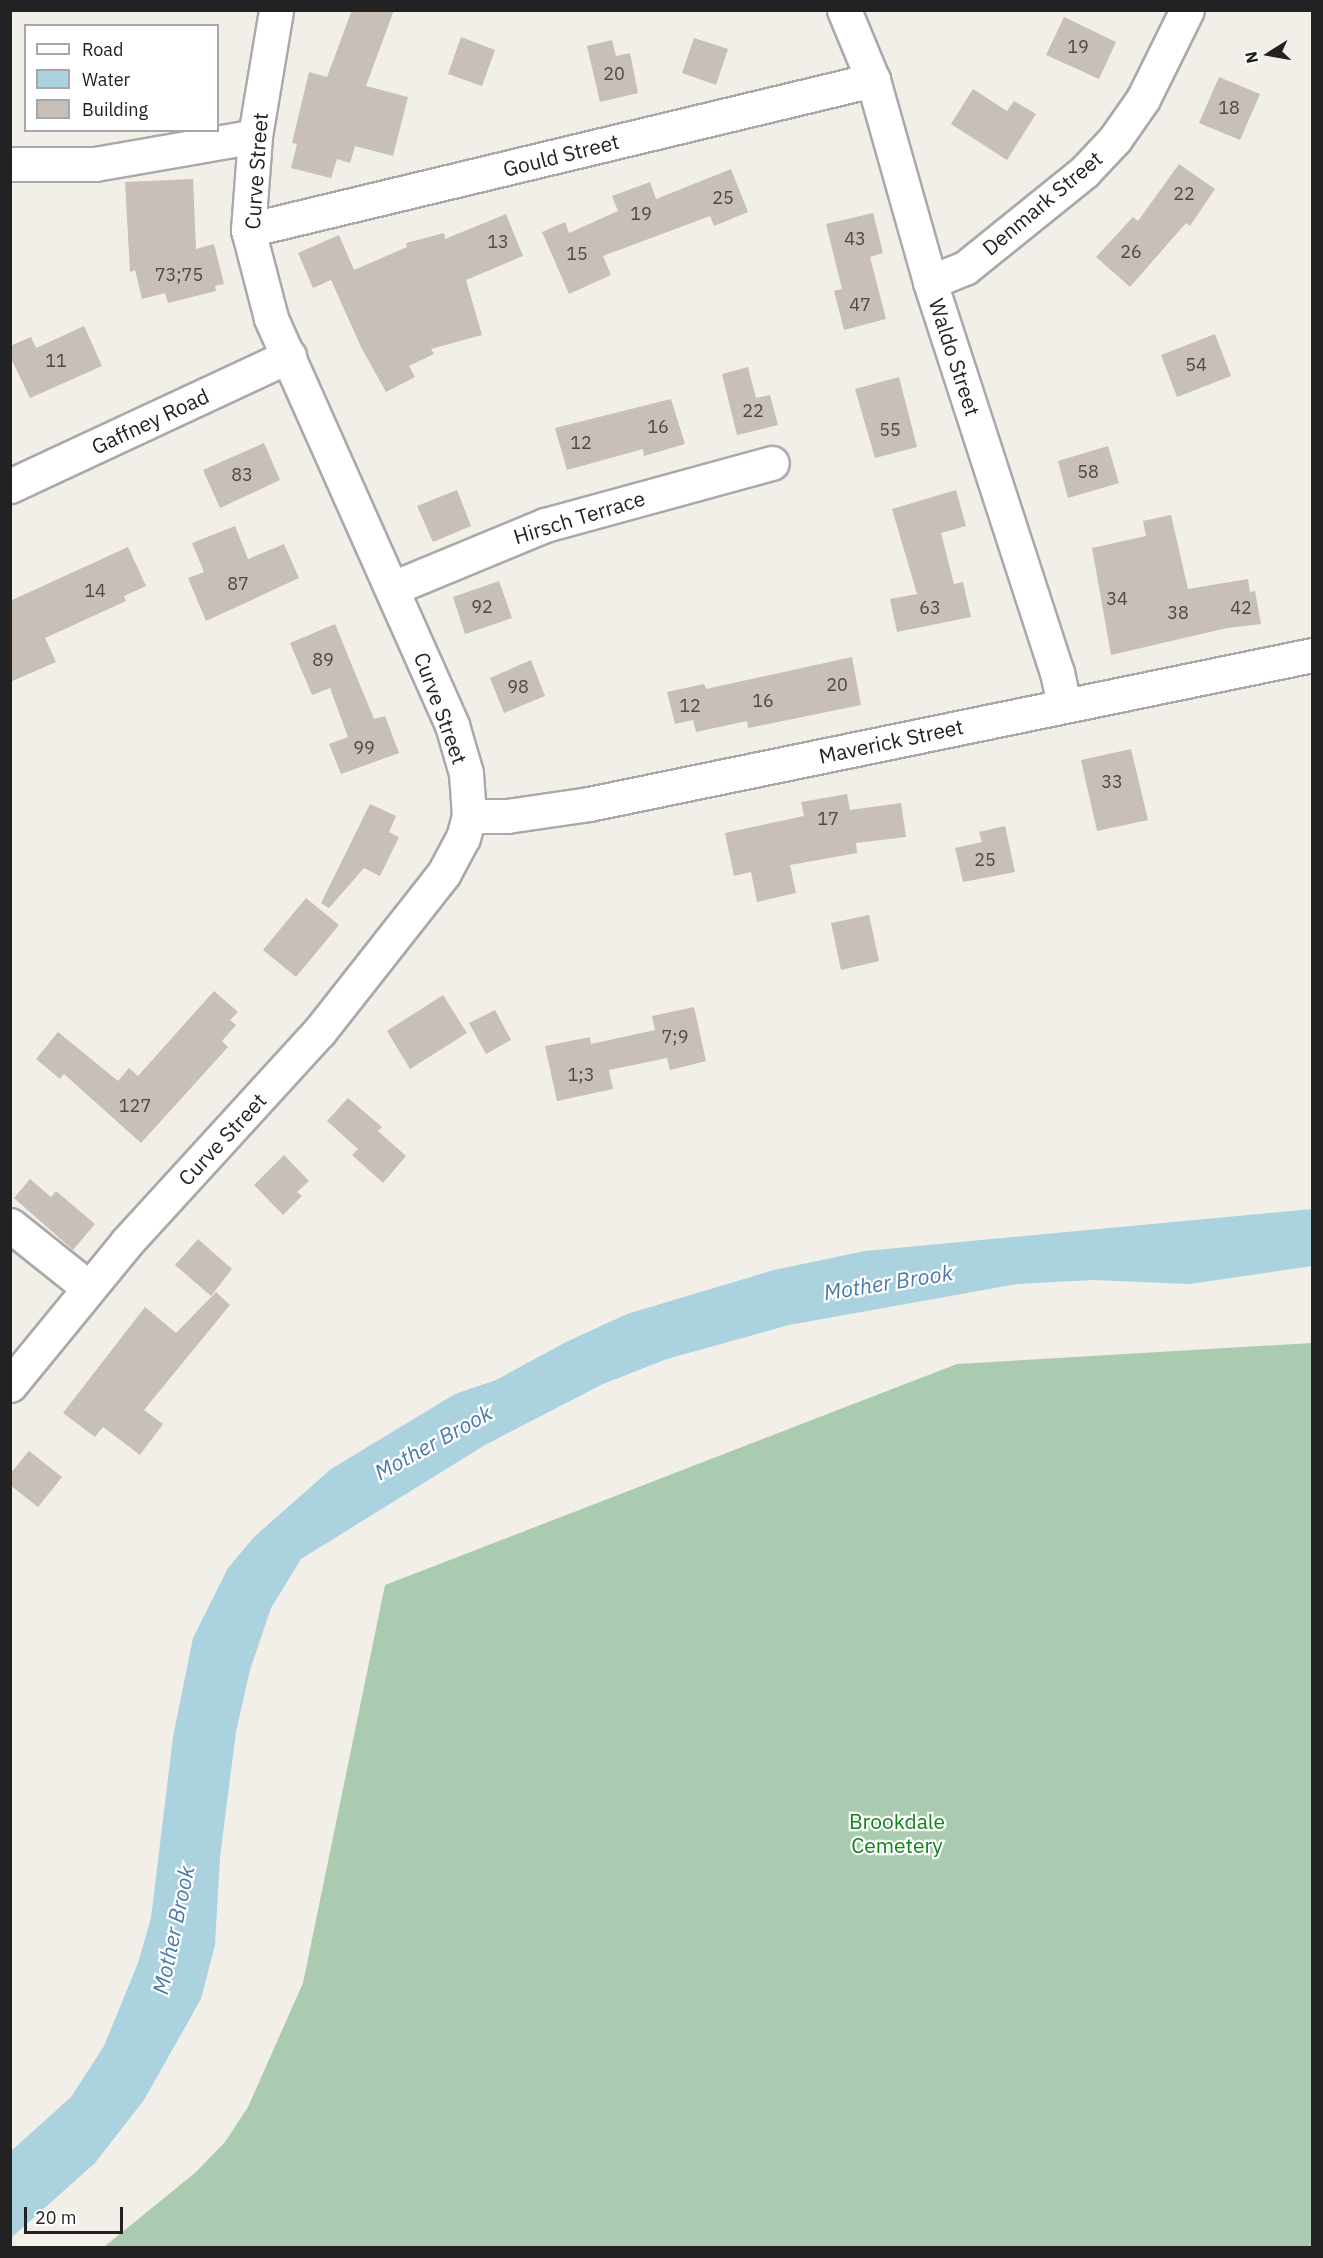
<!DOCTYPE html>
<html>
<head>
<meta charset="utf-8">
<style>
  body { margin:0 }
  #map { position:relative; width:1323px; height:2258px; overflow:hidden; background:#f2efe9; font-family:"IBM Plex Sans",sans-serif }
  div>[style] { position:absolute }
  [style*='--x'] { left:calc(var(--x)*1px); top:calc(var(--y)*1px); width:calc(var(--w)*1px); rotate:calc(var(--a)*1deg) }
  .cemetery>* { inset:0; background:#aacbaf }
  .water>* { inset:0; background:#aad3df }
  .building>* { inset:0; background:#c7bfb8 }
  .roads { filter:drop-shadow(2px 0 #a9a9a9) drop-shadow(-2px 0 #a9a9a9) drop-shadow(0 2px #a9a9a9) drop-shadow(0 -2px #a9a9a9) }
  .minor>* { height:33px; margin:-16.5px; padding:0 16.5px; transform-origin:16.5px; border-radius:16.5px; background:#fff }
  span { translate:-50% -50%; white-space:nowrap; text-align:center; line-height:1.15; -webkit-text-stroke:4.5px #fff; paint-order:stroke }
  .number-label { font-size:18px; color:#4b4948 }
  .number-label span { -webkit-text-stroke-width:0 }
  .street-label { font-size:21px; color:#222 }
  .park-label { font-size:21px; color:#0c8416 }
  .water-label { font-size:22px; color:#4a7aab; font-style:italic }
  .frame { position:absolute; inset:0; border:12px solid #222; pointer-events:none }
  .legend { position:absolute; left:24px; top:24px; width:195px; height:108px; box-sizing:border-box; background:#fff; border:2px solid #a7a7a7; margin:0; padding:8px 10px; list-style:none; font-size:18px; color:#222 }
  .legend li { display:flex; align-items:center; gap:12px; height:30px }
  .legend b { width:30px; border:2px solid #a7a7a7 }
  .north { position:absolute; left:1239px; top:24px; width:60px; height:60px; -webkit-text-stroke:4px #fff; paint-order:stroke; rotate:259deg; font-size:16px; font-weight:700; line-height:24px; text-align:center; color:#222 }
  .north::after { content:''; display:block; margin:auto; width:21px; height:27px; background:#222; clip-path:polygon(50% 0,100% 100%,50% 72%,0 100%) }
  .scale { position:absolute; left:24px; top:2207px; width:99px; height:27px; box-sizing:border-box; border:3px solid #222; border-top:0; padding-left:8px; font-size:18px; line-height:21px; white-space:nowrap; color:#222; -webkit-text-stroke:4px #fff; paint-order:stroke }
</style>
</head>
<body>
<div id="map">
  <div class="cemetery">
    <i style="clip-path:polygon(1312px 1343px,1312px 2247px,104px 2247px,196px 2172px,225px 2142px,248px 2107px,303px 1983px,385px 1585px,957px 1364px)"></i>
  </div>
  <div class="water">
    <i style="clip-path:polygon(1312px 1209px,1312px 1266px,1190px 1284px,1093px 1280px,1017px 1284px,789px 1325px,667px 1359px,603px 1384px,485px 1445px,301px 1559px,271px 1608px,250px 1670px,236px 1732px,220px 1857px,215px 1945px,201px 1999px,144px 2100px,95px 2163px,11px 2238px,11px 2151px,71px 2097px,104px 2046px,138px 1963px,151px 1918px,173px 1737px,193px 1638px,228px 1568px,254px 1537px,331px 1469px,455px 1394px,496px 1380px,566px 1342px,627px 1314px,774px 1270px,865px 1251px)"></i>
  </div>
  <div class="building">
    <i style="clip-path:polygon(352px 10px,394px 10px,366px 86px,408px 97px,393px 156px,355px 146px,350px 163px,337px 159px,331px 178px,291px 168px,297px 144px,292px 143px,309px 72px,327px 77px)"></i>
    <i style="clip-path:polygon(1064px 17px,1116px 42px,1099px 79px,1046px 55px)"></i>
    <i style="clip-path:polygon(461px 37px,495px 50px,482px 86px,448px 74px)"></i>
    <i style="clip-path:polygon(694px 38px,728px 49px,716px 85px,682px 73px)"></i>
    <i style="clip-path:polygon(612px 40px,616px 56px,630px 53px,638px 93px,600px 102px,587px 46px)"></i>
    <i style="clip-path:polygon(1219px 77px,1260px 94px,1240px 140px,1199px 123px)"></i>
    <i style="clip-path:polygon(973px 89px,1007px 111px,1014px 101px,1036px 114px,1007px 160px,951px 124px)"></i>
    <i style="clip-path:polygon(1179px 164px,1215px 189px,1190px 226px,1186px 223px,1130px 287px,1096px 257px,1133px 217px,1138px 221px)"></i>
    <i style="clip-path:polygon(731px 169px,748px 212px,714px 226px,710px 216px,603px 256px,611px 275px,569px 294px,542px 232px,565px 222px,569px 233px,618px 211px,612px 196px,650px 182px,656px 199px)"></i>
    <i style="clip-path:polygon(193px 179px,196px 249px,214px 244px,224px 284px,215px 286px,216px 291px,168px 303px,165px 293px,142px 299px,135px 270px,130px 272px,125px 182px)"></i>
    <i style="clip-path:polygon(873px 213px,883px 253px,870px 257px,886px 319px,844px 330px,834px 291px,842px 289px,826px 224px)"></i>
    <i style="clip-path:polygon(506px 214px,523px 256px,466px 280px,482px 335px,431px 349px,434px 354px,409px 366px,415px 377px,386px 392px,361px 347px,331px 280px,313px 288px,298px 253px,339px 235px,354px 270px,407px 247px,406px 243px,444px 233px,445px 239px)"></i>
    <i style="clip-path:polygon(84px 326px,102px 366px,30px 398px,10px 356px,10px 346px,31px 337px,36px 348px)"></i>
    <i style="clip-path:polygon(1215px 334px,1231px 376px,1177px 397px,1161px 355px)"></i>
    <i style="clip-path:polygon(748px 367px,756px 398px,770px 395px,778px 425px,737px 435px,722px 374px)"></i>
    <i style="clip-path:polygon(899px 377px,917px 447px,875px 458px,855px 389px)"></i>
    <i style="clip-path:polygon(671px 399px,685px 444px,644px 456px,643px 449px,567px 470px,555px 428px)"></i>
    <i style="clip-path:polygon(264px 443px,280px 480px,220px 508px,203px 470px)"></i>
    <i style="clip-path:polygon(1108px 446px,1119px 483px,1068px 498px,1058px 461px)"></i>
    <i style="clip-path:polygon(457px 490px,471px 526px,433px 542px,417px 506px)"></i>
    <i style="clip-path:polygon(956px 490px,966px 526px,941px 533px,954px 584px,963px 582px,971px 617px,897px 632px,890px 599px,917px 594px,892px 509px)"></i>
    <i style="clip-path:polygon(1171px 515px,1188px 589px,1248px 579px,1250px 592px,1255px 591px,1261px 624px,1227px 628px,1111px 655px,1092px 548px,1146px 536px,1143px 521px)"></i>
    <i style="clip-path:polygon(235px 526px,248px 559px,284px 544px,299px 578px,206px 621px,188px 578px,204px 572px,192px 543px)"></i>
    <i style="clip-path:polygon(128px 547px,146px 586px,124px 596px,126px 601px,45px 638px,56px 662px,10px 682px,10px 601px)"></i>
    <i style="clip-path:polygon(499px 581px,512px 618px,465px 634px,453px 597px)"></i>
    <i style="clip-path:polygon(335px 624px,374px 719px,385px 716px,399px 753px,341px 774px,329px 744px,348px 737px,330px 688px,312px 695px,290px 643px)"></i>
    <i style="clip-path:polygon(852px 657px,861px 705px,748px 728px,747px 721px,696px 732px,693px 720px,675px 724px,667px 692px,704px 684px,706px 689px)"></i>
    <i style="clip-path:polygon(531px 660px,545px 696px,504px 713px,490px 678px)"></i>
    <i style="clip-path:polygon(1131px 749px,1148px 820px,1097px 831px,1081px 760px)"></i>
    <i style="clip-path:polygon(847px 794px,850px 810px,901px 803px,906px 837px,856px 843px,857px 853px,790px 865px,796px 893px,757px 902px,751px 872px,734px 876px,725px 833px,804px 816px,801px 802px)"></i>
    <i style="clip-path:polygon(370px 804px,396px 816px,389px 832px,399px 837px,380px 876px,364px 868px,329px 908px,321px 903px)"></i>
    <i style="clip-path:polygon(1005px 826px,1015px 872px,963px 882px,955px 848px,982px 842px,979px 832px)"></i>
    <i style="clip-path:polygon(306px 898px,339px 925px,296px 977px,263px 950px)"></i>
    <i style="clip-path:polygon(869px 915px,879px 961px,841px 970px,831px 923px)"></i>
    <i style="clip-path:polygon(214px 991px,238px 1012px,230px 1020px,236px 1025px,222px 1041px,228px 1047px,141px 1143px,64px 1074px,60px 1079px,36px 1059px,58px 1032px,118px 1081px,129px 1068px,138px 1076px)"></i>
    <i style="clip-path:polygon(443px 995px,467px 1033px,410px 1069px,387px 1031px)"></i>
    <i style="clip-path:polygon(694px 1007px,706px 1061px,670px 1070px,667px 1058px,609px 1070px,613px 1089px,557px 1101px,545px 1046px,590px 1037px,591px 1044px,655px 1030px,652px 1016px)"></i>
    <i style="clip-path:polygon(495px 1010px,511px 1040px,486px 1054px,469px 1023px)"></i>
    <i style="clip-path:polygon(348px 1098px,382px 1127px,378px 1131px,406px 1156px,383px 1183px,352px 1155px,358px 1149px,327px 1121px)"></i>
    <i style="clip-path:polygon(284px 1155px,309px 1181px,297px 1192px,302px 1196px,283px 1215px,254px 1185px)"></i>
    <i style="clip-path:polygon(30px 1179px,51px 1197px,56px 1191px,95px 1224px,73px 1250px,14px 1198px)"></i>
    <i style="clip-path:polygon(198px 1239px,232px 1269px,211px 1296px,175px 1265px)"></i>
    <i style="clip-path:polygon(216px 1292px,230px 1305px,144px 1410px,163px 1424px,140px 1455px,103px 1427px,95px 1437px,63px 1413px,145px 1307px,176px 1333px)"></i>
    <i style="clip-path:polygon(29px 1451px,62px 1477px,38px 1507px,10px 1485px,10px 1474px)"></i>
  </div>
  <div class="roads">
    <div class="minor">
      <i style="--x:844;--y:10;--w:76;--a:67.5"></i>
      <i style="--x:873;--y:80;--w:210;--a:74.2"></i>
      <i style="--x:930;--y:282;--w:410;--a:72"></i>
      <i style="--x:1057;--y:672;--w:34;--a:78"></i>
      <i style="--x:10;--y:164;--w:85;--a:0"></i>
      <i style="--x:95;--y:164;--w:162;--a:-9.9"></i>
      <i style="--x:248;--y:230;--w:643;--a:-13.5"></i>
      <i style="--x:930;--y:282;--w:38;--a:-22"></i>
      <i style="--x:965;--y:268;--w:154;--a:-38.9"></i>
      <i style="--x:1085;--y:171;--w:44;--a:-46.8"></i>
      <i style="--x:1115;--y:139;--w:49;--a:-55"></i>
      <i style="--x:1143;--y:99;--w:99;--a:-63.7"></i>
      <i style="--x:10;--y:486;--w:308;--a:-25"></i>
      <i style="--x:393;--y:588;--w:165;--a:-22.5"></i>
      <i style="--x:545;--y:525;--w:235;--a:-15.3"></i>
      <i style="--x:469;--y:816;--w:38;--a:0"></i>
      <i style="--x:507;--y:816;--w:83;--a:-8.3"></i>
      <i style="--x:589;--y:804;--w:738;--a:-11.64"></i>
      <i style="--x:10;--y:1225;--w:101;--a:38.6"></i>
      <i style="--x:10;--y:1385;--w:185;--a:-50.7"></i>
      <i style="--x:127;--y:1242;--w:285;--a:-47.6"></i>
      <i style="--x:319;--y:1032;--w:202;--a:-51.8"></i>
      <i style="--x:444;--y:873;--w:40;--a:-62"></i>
      <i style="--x:463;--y:838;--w:23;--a:-75"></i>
      <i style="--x:469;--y:816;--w:43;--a:-94"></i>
      <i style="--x:466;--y:773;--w:50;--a:-106.3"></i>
      <i style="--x:452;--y:725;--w:445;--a:-114"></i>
      <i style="--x:271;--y:318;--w:91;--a:-104.6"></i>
      <i style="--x:248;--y:230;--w:94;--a:-85.7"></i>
      <i style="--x:255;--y:136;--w:128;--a:-80.5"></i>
    </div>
  </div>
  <div class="number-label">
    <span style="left:1078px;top:47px">19</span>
    <span style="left:614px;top:74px">20</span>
    <span style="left:1229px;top:108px">18</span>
    <span style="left:1184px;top:194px">22</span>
    <span style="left:723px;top:198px">25</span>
    <span style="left:641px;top:214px">19</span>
    <span style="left:855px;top:239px">43</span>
    <span style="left:498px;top:242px">13</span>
    <span style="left:1131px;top:252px">26</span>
    <span style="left:577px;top:254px">15</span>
    <span style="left:179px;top:275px">73;75</span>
    <span style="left:860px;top:305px">47</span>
    <span style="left:56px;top:361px">11</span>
    <span style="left:1196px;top:365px">54</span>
    <span style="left:753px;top:411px">22</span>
    <span style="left:658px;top:427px">16</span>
    <span style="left:890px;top:430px">55</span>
    <span style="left:581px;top:443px">12</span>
    <span style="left:1088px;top:472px">58</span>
    <span style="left:242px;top:475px">83</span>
    <span style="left:238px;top:584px">87</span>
    <span style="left:95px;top:591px">14</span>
    <span style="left:1117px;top:599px">34</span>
    <span style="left:482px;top:607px">92</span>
    <span style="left:930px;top:608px">63</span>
    <span style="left:1241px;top:608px">42</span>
    <span style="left:1178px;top:613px">38</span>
    <span style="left:323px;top:660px">89</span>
    <span style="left:837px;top:685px">20</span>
    <span style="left:518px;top:687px">98</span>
    <span style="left:763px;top:701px">16</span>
    <span style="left:690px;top:706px">12</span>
    <span style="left:364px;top:748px">99</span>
    <span style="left:1112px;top:782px">33</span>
    <span style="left:828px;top:819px">17</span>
    <span style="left:985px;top:860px">25</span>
    <span style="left:675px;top:1037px">7;9</span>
    <span style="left:581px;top:1075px">1;3</span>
    <span style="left:135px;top:1106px">127</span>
  </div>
  <div class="street-label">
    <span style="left:561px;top:155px;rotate:-14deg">Gould Street</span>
    <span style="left:256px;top:171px;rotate:-86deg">Curve Street</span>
    <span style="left:1042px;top:203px;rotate:-40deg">Denmark Street</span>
    <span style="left:955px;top:357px;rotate:72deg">Waldo Street</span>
    <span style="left:150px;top:421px;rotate:-25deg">Gaffney Road</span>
    <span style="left:579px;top:517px;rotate:-17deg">Hirsch Terrace</span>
    <span style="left:441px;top:708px;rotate:70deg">Curve Street</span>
    <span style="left:891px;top:741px;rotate:-12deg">Maverick Street</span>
    <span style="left:222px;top:1139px;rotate:-47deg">Curve Street</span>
  </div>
  <div class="park-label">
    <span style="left:897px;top:1833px">Brookdale<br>Cemetery</span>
  </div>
  <div class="water-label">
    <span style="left:888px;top:1282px;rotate:-9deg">Mother Brook</span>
    <span style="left:433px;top:1442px;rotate:-29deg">Mother Brook</span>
    <span style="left:173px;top:1930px;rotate:-78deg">Mother Brook</span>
  </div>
  <div class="frame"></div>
  <ul class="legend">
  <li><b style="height:8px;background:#fff"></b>Road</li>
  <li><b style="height:16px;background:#aad3df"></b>Water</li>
  <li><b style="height:16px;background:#c7bfb8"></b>Building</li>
  </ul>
  <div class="north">N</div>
  <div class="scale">20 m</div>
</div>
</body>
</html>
